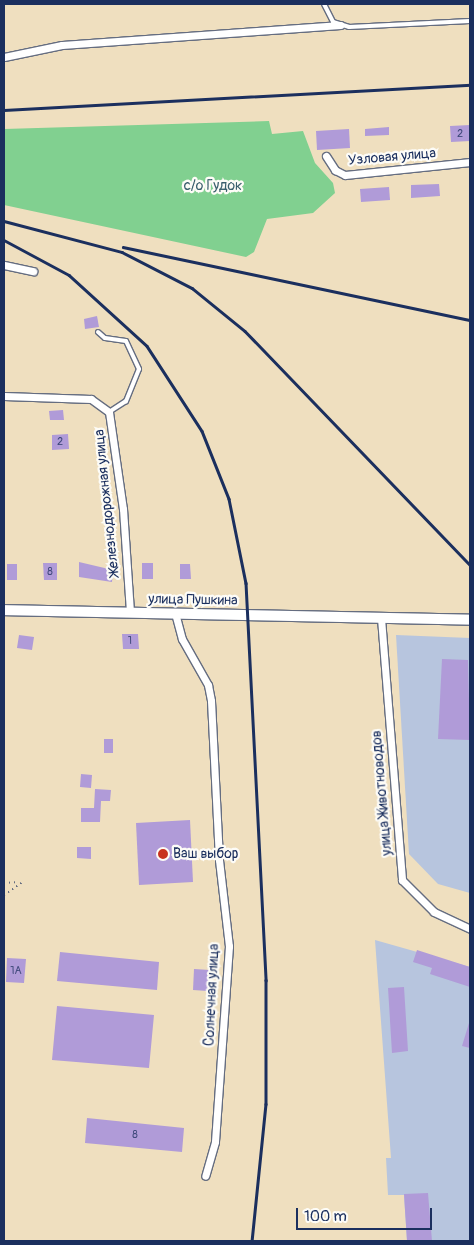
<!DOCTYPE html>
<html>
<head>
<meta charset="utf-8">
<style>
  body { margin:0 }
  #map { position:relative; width:474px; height:1245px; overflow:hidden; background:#efdfbf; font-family:Pangolin,sans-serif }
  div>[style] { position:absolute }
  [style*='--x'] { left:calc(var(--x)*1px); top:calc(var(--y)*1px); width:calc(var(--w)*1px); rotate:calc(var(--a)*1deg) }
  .industrial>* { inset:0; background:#b7c5de }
  .green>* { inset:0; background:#81d090 }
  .building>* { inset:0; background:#b09bd8 }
  .path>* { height:2px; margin-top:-1px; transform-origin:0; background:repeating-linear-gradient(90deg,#656d80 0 1px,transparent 0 5px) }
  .roads { filter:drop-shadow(1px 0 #656d80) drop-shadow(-1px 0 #656d80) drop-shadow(0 1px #656d80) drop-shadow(0 -1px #656d80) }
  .lane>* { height:4px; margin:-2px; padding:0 2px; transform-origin:2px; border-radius:2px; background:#fff }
  .street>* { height:7px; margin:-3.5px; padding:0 3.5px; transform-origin:3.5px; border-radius:3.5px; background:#fff }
  .secondary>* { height:10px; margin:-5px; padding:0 5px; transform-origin:5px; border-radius:5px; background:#fff }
  .rail>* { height:2.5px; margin:-1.25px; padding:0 1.25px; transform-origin:1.25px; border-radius:1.25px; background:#1b2f5e }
  .dots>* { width:14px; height:14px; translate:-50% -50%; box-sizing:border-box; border:2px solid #fdfcf7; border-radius:50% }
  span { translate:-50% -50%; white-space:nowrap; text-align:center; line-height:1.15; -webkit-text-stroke:4.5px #fdfcf7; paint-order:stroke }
  .number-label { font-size:11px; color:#404a7c }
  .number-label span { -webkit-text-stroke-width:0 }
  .street-label { font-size:14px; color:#1b2f5e }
  .park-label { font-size:14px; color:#3a5f6d }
  .poi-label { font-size:14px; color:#1b2f5e }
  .left { translate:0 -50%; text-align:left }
  .frame { position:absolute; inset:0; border:5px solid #1b2f5e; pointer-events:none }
  .scale { position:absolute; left:296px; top:1208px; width:136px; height:22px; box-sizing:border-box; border:2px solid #1b2f5e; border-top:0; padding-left:6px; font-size:15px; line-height:18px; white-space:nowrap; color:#1b2f5e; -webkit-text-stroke:4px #fdfcf7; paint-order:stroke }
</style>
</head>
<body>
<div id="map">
  <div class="industrial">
    <i style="clip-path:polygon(396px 635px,470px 638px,470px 893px,438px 884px,409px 854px)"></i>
    <i style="clip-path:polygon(375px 940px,470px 967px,470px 1241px,407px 1241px,404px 1195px,388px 1195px,386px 1158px,391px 1158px)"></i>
  </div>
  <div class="green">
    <i style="clip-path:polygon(269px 121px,272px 134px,303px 131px,315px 163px,333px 183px,335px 193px,313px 213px,267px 219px,254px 252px,246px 257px,4px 205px,4px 129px)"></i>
  </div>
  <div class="building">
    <i style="clip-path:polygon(470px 125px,470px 141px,451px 142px,450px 126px)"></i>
    <i style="clip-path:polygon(389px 127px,389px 135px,365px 136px,365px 129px)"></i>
    <i style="clip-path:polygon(349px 129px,350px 148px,317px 150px,316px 131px)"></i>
    <i style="clip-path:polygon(439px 184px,440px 196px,411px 198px,411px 185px)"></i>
    <i style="clip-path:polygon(389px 187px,390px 200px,361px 202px,360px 189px)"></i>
    <i style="clip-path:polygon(97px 316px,99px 327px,85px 329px,84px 319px)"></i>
    <i style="clip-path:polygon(63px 410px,64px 420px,50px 420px,49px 411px)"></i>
    <i style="clip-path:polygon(68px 434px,69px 449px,52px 450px,52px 435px)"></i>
    <i style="clip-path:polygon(79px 562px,113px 570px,112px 582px,79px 577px)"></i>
    <i style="clip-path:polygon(43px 563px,57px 563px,57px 580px,44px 580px)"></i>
    <i style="clip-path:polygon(142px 563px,153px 563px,153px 579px,142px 579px)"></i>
    <i style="clip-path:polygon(7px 564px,17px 564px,17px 580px,7px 580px)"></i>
    <i style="clip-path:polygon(180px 564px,190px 564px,191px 579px,180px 579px)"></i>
    <i style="clip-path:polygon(122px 634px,138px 634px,139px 649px,123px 649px)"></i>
    <i style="clip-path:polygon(19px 635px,34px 637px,32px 650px,17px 648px)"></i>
    <i style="clip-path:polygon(442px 659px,468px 660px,470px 740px,438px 739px)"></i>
    <i style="clip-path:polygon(104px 739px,113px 739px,113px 753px,104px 753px)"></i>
    <i style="clip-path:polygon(81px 774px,92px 775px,91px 788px,80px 787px)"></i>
    <i style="clip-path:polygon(95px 789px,111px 790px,110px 801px,101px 801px,100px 822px,81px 822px,81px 808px,94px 808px)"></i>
    <i style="clip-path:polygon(190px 820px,193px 882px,139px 885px,136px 823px)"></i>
    <i style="clip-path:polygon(77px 847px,91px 847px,91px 859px,77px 858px)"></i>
    <i style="clip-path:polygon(417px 950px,470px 967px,470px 987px,430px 974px,432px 968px,413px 962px)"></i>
    <i style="clip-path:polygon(60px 952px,159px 962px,157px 990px,57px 981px)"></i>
    <i style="clip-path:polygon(7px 958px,26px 959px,24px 983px,6px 982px)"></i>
    <i style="clip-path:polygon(194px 969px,210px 970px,208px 991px,193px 990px)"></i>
    <i style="clip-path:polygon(404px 987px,408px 1051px,392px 1053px,388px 988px)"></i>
    <i style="clip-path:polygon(57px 1006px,154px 1015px,149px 1068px,52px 1060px)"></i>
    <i style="clip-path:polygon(469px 1023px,470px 1023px,470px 1048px,462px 1046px)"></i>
    <i style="clip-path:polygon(87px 1118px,184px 1128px,182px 1152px,85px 1143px)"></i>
    <i style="clip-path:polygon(428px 1193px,432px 1241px,407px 1241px,404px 1194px)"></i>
  </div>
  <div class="path">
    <i style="--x:4;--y:883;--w:15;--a:-4"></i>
    <i style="--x:4;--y:895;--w:24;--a:-35"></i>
  </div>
  <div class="roads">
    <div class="lane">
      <i style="--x:324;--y:4;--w:20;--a:63"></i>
      <i style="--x:333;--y:22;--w:17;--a:17"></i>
      <i style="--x:349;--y:27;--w:121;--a:-2.8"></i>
      <i style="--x:98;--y:332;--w:9;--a:41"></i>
      <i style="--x:105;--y:338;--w:21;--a:8"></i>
      <i style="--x:126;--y:341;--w:31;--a:65"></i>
      <i style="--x:139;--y:369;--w:35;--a:112"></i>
      <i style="--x:126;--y:401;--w:20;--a:147"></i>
    </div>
    <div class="street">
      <i style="--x:4;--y:57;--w:59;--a:-11.7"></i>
      <i style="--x:62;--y:45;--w:279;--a:-4.1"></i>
      <i style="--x:326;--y:156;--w:17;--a:57"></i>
      <i style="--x:335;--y:170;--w:11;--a:27"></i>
      <i style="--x:345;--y:175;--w:126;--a:-5.9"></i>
      <i style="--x:4;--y:265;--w:30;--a:12"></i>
      <i style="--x:4;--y:396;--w:87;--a:2"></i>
      <i style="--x:91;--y:399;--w:22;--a:36"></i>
      <i style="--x:109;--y:412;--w:98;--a:81.8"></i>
      <i style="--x:123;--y:509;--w:103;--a:86.1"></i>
      <i style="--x:175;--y:613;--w:27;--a:75"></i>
      <i style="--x:182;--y:639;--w:53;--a:60.5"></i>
      <i style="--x:208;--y:685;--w:16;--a:79"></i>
      <i style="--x:211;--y:701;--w:159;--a:87.1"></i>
      <i style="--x:219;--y:860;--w:87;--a:83.4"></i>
      <i style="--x:229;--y:946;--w:196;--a:94.1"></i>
      <i style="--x:215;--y:1142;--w:35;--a:106"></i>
      <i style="--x:381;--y:618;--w:263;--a:85.4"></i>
      <i style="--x:402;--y:880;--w:45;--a:45"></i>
      <i style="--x:434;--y:912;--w:40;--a:25"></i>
    </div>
    <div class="secondary">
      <i style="--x:4;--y:610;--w:466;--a:1.2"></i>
    </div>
  </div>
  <div class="rail">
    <i style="--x:4;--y:110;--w:467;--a:-3.1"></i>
    <i style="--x:4;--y:221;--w:122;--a:14.7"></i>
    <i style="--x:122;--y:252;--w:79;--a:27.2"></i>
    <i style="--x:192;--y:288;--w:68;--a:39.1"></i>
    <i style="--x:245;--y:331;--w:325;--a:46.1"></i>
    <i style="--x:4;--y:240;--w:74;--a:28.3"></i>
    <i style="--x:69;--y:275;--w:105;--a:42.3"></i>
    <i style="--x:147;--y:346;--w:101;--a:57.1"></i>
    <i style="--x:202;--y:431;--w:73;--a:68.3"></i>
    <i style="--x:229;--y:499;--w:86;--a:78.6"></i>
    <i style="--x:246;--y:583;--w:398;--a:87.1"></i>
    <i style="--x:266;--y:980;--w:124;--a:90"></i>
    <i style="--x:266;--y:1104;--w:138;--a:95.8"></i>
    <i style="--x:123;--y:247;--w:355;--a:11.9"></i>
  </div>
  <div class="dots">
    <i style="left:163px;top:854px;background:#c8321e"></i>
  </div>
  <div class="number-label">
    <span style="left:460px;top:134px">2</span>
    <span style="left:60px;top:442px">2</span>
    <span style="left:50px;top:572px">8</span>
    <span style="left:130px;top:641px">1</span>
    <span style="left:16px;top:971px">1А</span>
    <span style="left:135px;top:1135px">8</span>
  </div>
  <div class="street-label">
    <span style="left:392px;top:157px;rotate:-5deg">Узловая улица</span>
    <span style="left:107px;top:503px;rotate:-96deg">Железнодорожная улица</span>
    <span style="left:193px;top:600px;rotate:1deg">улица Пушкина</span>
    <span style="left:382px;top:793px;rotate:-95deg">улица Животноводов</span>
    <span style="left:212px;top:995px;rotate:-87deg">Солнечная улица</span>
  </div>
  <div class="park-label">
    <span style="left:213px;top:186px">с/о Гудок</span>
  </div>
  <div class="poi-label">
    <span class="left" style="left:173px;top:854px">Ваш выбор</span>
  </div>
  <div class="frame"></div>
  <div class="scale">100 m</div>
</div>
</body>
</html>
